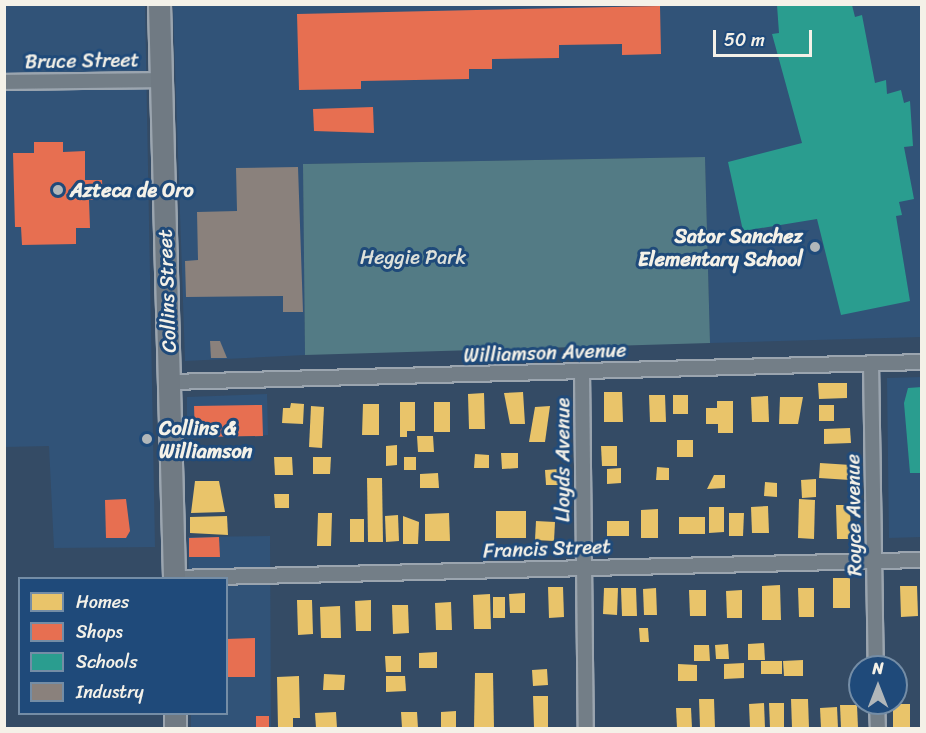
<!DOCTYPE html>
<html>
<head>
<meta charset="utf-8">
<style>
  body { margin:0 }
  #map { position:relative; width:926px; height:733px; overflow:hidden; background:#344b65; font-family:Sriracha,sans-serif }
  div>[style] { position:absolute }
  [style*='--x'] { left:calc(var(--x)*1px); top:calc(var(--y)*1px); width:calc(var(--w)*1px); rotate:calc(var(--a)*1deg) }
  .built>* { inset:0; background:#315378 }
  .green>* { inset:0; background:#537b85 }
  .homes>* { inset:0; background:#e9c46a }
  .shops>* { inset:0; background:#e76f51 }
  .schools>* { inset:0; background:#2a9d8f }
  .industry>* { inset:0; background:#8a817c }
  .roads { filter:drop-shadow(2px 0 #9ba5af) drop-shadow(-2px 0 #9ba5af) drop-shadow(0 2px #9ba5af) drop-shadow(0 -2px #9ba5af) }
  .street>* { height:14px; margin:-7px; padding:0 7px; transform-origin:7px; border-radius:7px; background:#737e87 }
  .primary>* { height:21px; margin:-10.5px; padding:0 10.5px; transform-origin:10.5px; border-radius:10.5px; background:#707a83 }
  .dots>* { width:16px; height:16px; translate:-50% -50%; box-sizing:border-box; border:3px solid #1f4a7a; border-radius:50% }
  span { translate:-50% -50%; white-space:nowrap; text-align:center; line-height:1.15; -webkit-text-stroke:6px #1f4a7a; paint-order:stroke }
  .street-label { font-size:20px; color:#f4f1e8 }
  .poi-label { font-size:20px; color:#f4f1e8; font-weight:700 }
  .left { translate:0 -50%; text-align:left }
  .right { translate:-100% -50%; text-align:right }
  .park-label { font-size:20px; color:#dde0da }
  .frame { position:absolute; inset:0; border:6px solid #f4f1e8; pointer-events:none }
  .legend { position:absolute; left:18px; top:577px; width:210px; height:138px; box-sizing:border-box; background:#1f4a7a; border:2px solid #748da6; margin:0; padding:8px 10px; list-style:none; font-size:18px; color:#f4f1e8 }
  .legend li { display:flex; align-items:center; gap:12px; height:30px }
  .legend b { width:30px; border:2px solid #748da6 }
  .north { position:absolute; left:848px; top:655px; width:60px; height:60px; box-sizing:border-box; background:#1f4a7a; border:2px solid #748da6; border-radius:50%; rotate:0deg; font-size:16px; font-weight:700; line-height:24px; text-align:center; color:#f4f1e8 }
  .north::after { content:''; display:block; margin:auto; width:21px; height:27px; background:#b1b7ba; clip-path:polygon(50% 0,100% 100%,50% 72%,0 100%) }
  .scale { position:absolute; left:713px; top:30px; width:99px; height:27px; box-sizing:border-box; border:3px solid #f4f1e8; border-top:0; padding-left:8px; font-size:18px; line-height:21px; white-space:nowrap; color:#f4f1e8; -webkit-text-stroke:4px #1f4a7a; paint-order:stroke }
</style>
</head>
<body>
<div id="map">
  <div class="built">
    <i style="clip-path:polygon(4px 5px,145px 5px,155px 547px,54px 548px,49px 446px,5px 447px)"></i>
    <i style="clip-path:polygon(173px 5px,921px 5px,921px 337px,710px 343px,705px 157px,303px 164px,305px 355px,185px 361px)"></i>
    <i style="clip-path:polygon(921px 377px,921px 537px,889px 538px,887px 378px)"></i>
    <i style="clip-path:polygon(267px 394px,268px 435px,187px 439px,187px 397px)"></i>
    <i style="clip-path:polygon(270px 536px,271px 728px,191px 728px,191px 714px,226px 714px,226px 578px,189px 578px,188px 537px)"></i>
  </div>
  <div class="green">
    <i style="clip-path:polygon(705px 157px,710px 343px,305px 355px,303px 164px)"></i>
  </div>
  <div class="homes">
    <i style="clip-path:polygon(818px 383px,847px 383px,847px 398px,819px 399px)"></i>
    <i style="clip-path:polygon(523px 392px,525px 424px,510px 424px,504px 393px)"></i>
    <i style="clip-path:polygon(604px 392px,622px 392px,623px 422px,604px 422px)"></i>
    <i style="clip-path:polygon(484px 393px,485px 429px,469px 429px,468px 394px)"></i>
    <i style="clip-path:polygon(649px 395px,665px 395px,666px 422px,650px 422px)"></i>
    <i style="clip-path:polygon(673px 395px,688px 395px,688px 414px,673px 414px)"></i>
    <i style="clip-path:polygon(768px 396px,769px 422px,752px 422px,751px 397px)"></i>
    <i style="clip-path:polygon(780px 397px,803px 397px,798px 424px,779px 424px)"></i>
    <i style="clip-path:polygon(717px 401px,733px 401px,733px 433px,718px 433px,718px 424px,706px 424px,706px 408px,717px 408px)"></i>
    <i style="clip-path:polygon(400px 402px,415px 402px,415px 431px,407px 431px,407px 437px,400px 437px)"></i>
    <i style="clip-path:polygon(434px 402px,450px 402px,450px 432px,434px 432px)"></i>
    <i style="clip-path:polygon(291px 403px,304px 404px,303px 424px,282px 423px,283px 408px,290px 408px)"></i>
    <i style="clip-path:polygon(363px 404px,379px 404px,379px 435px,362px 435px)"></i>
    <i style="clip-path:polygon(819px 405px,834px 405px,834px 421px,819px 421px)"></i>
    <i style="clip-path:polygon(311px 406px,324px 407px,322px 448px,309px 447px)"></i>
    <i style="clip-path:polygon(550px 406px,545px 442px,529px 442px,535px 407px)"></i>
    <i style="clip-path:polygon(850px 428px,851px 443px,824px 444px,824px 429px)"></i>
    <i style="clip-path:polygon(417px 436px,433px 436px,434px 452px,418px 452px)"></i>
    <i style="clip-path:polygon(677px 440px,693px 440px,693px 457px,677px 457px)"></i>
    <i style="clip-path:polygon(397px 445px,397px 465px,386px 466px,386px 446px)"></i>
    <i style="clip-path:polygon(601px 446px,617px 446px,617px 466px,602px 466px)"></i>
    <i style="clip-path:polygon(501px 453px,518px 453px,518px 468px,502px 469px)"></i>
    <i style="clip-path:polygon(475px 454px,489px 455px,489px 468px,474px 468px)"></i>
    <i style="clip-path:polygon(274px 457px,292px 457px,293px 475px,275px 475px)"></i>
    <i style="clip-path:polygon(313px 457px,331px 457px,330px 474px,313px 474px)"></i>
    <i style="clip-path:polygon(404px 457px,416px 457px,416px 470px,404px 470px)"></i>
    <i style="clip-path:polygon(820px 463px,851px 465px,850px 480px,819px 478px)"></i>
    <i style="clip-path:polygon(657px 467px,669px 468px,669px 480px,656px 480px)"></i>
    <i style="clip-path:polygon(621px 468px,621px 483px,607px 484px,607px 469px)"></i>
    <i style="clip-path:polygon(560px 469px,560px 485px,546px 485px,545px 470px)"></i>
    <i style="clip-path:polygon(438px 473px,439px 488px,420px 488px,420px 474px)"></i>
    <i style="clip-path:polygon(714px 475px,725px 475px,725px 488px,707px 489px)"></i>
    <i style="clip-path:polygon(367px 478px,382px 478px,383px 542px,368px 542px)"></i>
    <i style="clip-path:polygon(816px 479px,816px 497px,802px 498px,801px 480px)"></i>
    <i style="clip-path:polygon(195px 481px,219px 481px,225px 512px,191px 513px)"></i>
    <i style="clip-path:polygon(765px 482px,777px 483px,777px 497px,764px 496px)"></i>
    <i style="clip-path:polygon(274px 494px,289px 494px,289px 508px,275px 508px)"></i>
    <i style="clip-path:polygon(799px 499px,815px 500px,814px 539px,798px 538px)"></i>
    <i style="clip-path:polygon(836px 505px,850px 505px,851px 539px,837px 539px)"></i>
    <i style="clip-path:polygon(768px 506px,769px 533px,752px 533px,751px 507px)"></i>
    <i style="clip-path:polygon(709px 507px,724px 507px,724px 532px,709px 533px)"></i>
    <i style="clip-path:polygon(658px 509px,658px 538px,641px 538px,641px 510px)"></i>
    <i style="clip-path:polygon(496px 511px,526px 511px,526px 538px,496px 538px)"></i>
    <i style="clip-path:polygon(318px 513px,332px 513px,331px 546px,317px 546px)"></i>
    <i style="clip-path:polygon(449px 513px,450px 541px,425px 541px,425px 514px)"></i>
    <i style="clip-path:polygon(729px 513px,744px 513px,743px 536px,729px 536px)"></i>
    <i style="clip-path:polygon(398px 515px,399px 541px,386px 542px,385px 516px)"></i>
    <i style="clip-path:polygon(227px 516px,228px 535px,190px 533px,190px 517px)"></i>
    <i style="clip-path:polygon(403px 516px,419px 522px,418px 544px,403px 544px)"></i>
    <i style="clip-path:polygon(679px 517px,705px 517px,705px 534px,679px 534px)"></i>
    <i style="clip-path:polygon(350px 519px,364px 519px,364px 542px,350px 542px)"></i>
    <i style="clip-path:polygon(536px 521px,555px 522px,554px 541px,535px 540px)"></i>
    <i style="clip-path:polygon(607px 521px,629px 521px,629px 536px,607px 536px)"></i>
    <i style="clip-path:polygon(833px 578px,850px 578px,850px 608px,833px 608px)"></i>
    <i style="clip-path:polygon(780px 585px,781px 620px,762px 620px,762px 586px)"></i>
    <i style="clip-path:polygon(900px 586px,917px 586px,918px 616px,901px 617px)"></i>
    <i style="clip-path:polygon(548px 587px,563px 587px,564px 617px,549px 618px)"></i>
    <i style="clip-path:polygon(604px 588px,618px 588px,617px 615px,603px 614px)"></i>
    <i style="clip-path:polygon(621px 588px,636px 588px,637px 616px,622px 616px)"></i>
    <i style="clip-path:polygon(656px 588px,657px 615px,644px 615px,643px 589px)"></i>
    <i style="clip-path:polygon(798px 588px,814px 588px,814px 617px,799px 617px)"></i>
    <i style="clip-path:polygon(689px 590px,706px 590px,706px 616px,690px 616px)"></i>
    <i style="clip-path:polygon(742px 590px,742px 618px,727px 618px,726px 591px)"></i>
    <i style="clip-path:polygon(525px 593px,525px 613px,510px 613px,509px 594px)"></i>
    <i style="clip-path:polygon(490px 594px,491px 629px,474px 629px,473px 595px)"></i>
    <i style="clip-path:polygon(493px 597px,505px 597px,505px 618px,493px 618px)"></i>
    <i style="clip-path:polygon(297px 600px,312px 600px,313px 634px,298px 635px)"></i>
    <i style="clip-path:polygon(371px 600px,371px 631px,356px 631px,355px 601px)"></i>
    <i style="clip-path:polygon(451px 602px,452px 630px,436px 630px,435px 603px)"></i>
    <i style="clip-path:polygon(392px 605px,408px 605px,409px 633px,393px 634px)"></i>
    <i style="clip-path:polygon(340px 606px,341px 638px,321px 638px,320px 607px)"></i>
    <i style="clip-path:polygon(639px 628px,648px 628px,649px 642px,640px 642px)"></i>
    <i style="clip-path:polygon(764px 643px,765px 660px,748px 660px,748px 644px)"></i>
    <i style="clip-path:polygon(728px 644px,729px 659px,716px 659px,715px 645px)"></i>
    <i style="clip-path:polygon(694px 645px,709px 645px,710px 661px,694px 661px)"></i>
    <i style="clip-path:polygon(437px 652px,437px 668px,419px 668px,419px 653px)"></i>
    <i style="clip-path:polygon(385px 656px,401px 656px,401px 672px,386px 672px)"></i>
    <i style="clip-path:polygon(803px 660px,803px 676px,784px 676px,783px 661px)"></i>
    <i style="clip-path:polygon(761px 661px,782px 661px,782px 674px,761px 674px)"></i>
    <i style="clip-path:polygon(744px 663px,744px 678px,724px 679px,724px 664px)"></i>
    <i style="clip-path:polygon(678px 664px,697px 665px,697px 681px,678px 681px)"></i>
    <i style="clip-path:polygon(547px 669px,548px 685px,533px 686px,532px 670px)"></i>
    <i style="clip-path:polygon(475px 673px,493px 673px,494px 728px,474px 728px)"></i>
    <i style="clip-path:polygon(324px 674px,345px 675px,344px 690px,323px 690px)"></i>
    <i style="clip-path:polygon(299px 676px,300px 718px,293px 718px,293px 728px,278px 728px,277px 677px)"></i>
    <i style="clip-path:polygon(386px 676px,405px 676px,406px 691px,386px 692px)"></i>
    <i style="clip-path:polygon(533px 696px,548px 696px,548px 728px,534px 728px)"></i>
    <i style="clip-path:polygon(699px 699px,714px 699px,715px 728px,700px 728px)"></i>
    <i style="clip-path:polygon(791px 699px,808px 699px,809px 728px,792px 728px)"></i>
    <i style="clip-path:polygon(764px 703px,765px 728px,750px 728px,749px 704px)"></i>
    <i style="clip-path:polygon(769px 703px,784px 703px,784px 728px,770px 728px)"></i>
    <i style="clip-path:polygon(893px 704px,910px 704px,910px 728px,893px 728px)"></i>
    <i style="clip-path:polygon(840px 705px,857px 705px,858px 728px,841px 728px)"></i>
    <i style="clip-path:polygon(837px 707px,838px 728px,821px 728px,820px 708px)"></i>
    <i style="clip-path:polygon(676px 708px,691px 708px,692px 728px,677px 728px)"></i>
    <i style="clip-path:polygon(456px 711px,456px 728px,441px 728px,441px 712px)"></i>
    <i style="clip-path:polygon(336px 712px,337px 728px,316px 728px,315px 713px)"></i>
    <i style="clip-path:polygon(401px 712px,417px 712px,418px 728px,402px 728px)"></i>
  </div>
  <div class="shops">
    <i style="clip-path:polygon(660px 6px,661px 54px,622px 55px,622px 44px,559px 45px,559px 58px,492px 59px,492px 69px,469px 69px,469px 79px,361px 81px,361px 89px,299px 90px,297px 14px)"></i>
    <i style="clip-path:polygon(373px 107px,374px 133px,314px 131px,313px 109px)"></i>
    <i style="clip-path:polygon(34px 142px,63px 142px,63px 152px,85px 151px,85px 180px,102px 180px,103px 199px,89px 200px,90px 228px,76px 228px,76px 244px,22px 245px,21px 227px,15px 227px,13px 153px,34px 153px)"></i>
    <i style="clip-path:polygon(262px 405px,263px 436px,195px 437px,194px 406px)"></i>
    <i style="clip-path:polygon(126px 499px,130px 531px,126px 538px,106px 538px,105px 500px)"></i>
    <i style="clip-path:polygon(219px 537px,220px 557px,189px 557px,189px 538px)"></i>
    <i style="clip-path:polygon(255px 638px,255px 677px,226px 677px,226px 639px)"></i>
    <i style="clip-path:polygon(256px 716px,269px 716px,269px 728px,256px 728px)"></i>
  </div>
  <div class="schools">
    <i style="clip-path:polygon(777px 5px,852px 5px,855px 17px,862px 15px,875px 83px,886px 80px,887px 94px,901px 90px,904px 103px,910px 101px,913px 146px,904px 147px,914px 199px,899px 202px,902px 215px,896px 216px,910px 301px,841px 315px,817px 219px,743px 231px,728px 162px,802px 143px,772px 34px,779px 33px)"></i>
    <i style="clip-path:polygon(922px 387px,922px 473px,910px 473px,904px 403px,908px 388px)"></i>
  </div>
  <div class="industry">
    <i style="clip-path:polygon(298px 167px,303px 312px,283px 312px,283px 296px,186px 297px,185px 261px,198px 260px,197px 212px,237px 211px,236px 168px)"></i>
    <i style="clip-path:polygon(210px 341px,220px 341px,227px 358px,211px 358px)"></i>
  </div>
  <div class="roads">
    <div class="street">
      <i style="--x:4;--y:82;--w:157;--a:-0.7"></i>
      <i style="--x:871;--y:363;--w:304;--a:89.1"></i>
      <i style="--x:582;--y:371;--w:357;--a:89.4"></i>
      <i style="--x:170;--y:382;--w:752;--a:-1.52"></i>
      <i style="--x:174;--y:578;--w:748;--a:-1.38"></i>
      <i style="--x:877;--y:703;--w:25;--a:88"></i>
    </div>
    <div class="primary">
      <i style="--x:159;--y:4;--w:574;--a:88.5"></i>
      <i style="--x:175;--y:714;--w:14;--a:90"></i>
    </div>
  </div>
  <div class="dots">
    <i style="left:58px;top:190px;background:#b1b7ba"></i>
    <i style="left:815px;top:247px;background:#b1b7ba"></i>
    <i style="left:147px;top:439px;background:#b1b7ba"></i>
  </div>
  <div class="street-label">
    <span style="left:82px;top:61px;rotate:-1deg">Bruce Street</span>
    <span style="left:167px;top:291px;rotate:-92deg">Collins Street</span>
    <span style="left:545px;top:353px;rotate:-2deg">Williamson Avenue</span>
    <span style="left:563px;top:460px;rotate:-90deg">Lloyds Avenue</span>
    <span style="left:854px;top:515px;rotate:-91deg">Royce Avenue</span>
    <span style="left:547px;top:549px;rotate:-2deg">Francis Street</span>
  </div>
  <div class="poi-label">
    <span class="left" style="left:70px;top:190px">Azteca de Oro</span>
    <span class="right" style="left:803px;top:248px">Sator Sanchez<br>Elementary School</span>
    <span class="left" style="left:159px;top:440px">Collins &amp;<br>Williamson</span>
  </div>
  <div class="park-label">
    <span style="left:413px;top:257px">Heggie Park</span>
  </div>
  <div class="frame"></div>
  <ul class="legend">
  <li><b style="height:16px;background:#e9c46a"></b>Homes</li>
  <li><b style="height:16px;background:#e76f51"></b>Shops</li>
  <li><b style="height:16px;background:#2a9d8f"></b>Schools</li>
  <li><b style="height:16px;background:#8a817c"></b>Industry</li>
  </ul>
  <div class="north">N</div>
  <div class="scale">50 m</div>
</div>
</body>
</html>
